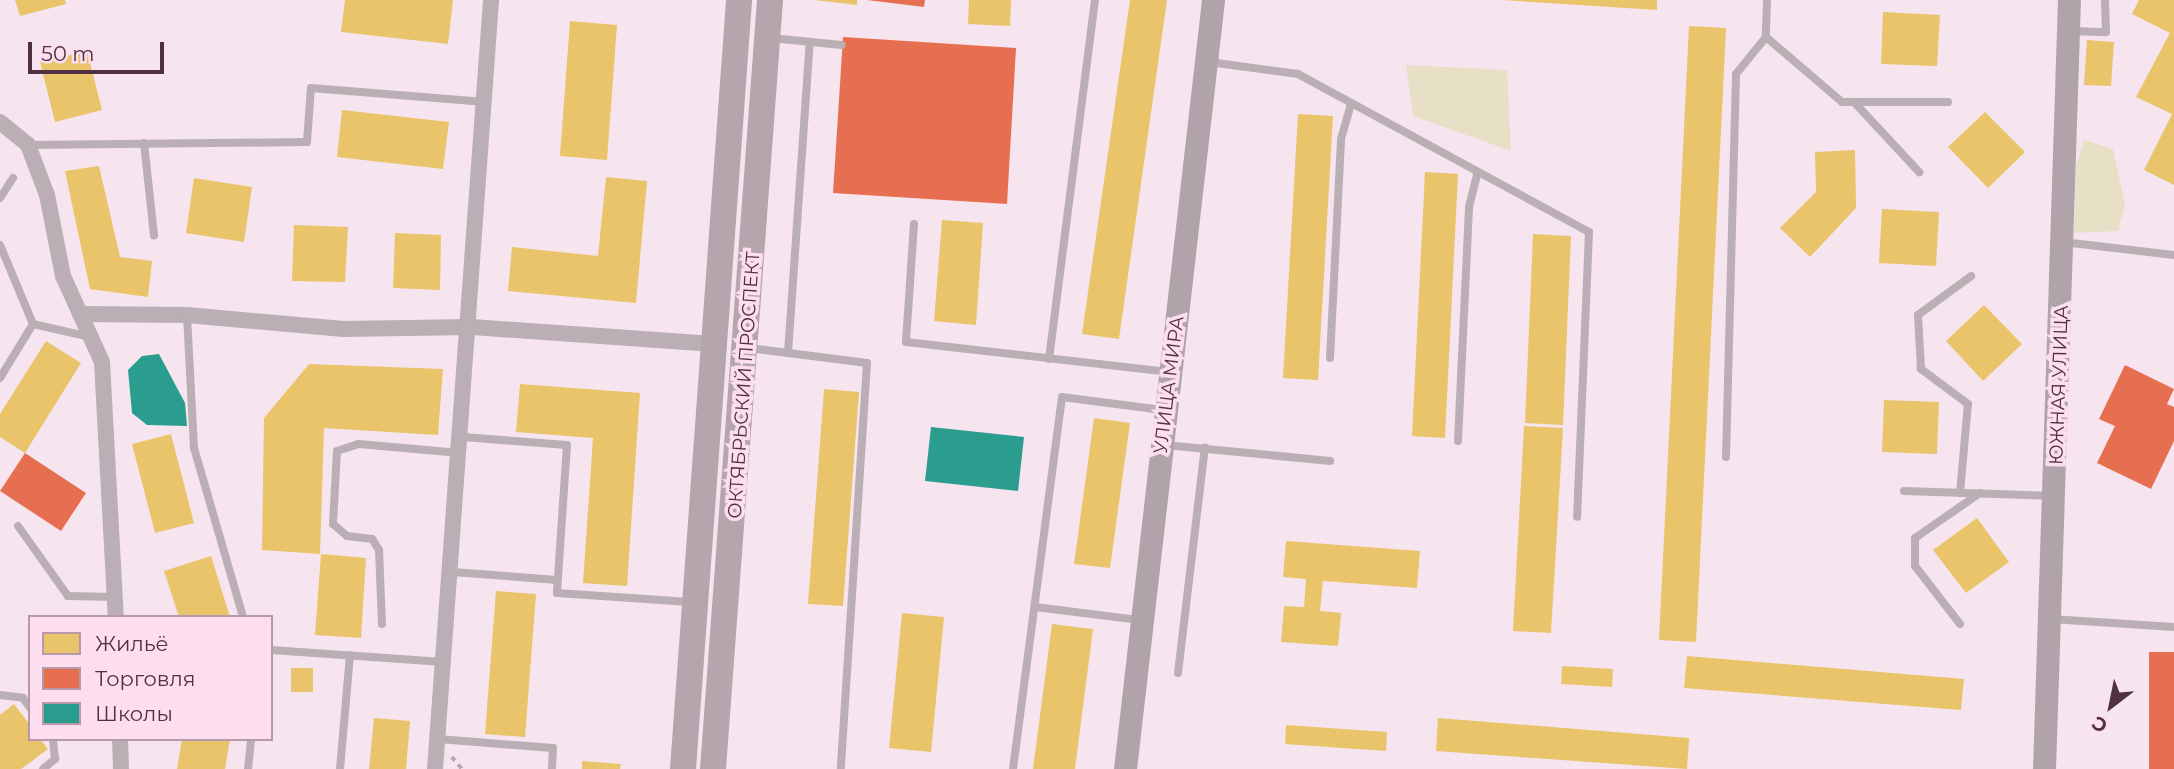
<!DOCTYPE html>
<html>
<head>
<meta charset="utf-8">
<style>
  body { margin:0 }
  #map { position:relative; width:2174px; height:769px; overflow:hidden; background:#f6e5ee; font-family:Montserrat,sans-serif }
  div>[style] { position:absolute }
  [style*='--x'] { left:calc(var(--x)*1px); top:calc(var(--y)*1px); width:calc(var(--w)*1px); rotate:calc(var(--a)*1deg) }
  .green>* { inset:0; background:#e8dfc7 }
  .homes>* { inset:0; background:#e9c46a }
  .shops>* { inset:0; background:#e76f51 }
  .schools>* { inset:0; background:#2a9d8f }
  .path>* { height:3.5px; margin-top:-1.75px; transform-origin:0; background:repeating-linear-gradient(90deg,#b6aab1 0 5px,transparent 0 10px) }
  .lane>* { height:8px; margin:-4px; padding:0 4px; transform-origin:4px; border-radius:4px; background:#baafb5 }
  .street>* { height:16px; margin:-8px; padding:0 8px; transform-origin:8px; border-radius:8px; background:#baafb5 }
  .secondary>* { height:23px; margin:-11.5px; padding:0 11.5px; transform-origin:11.5px; border-radius:11.5px; background:#b0a4aa }
  .primary>* { height:26px; margin:-13px; padding:0 13px; transform-origin:13px; border-radius:13px; background:#b5a6ad }
  span { translate:-50% -50%; white-space:nowrap; text-align:center; line-height:1.15; -webkit-text-stroke:7px #fddeee; paint-order:stroke }
  .street-label { font-size:19px; color:#503142 }
  .legend { position:absolute; left:28px; top:615px; width:245px; height:126px; box-sizing:border-box; background:#fddeee; border:2px solid #b899a9; margin:0; padding:9px 12px; list-style:none; font-size:21px; color:#503142 }
  .legend li { display:flex; align-items:center; gap:14px; height:35px }
  .legend b { width:35px; border:2px solid #b899a9 }
  .north { position:absolute; left:2076px; top:671px; width:70px; height:70px; -webkit-text-stroke:5px #fddeee; paint-order:stroke; rotate:212deg; font-size:19px; font-weight:700; line-height:28px; text-align:center; color:#503142 }
  .north::after { content:''; display:block; margin:auto; width:24px; height:32px; background:#503142; clip-path:polygon(50% 0,100% 100%,50% 72%,0 100%) }
  .scale { position:absolute; left:28px; top:42px; width:136px; height:32px; box-sizing:border-box; border:4px solid #503142; border-top:0; padding-left:9px; font-size:21px; line-height:24px; white-space:nowrap; color:#503142; -webkit-text-stroke:5px #fddeee; paint-order:stroke }
</style>
</head>
<body>
<div id="map">
  <div class="green">
    <i style="clip-path:polygon(1406px 65px,1507px 70px,1511px 151px,1413px 116px)"></i>
    <i style="clip-path:polygon(2084px 140px,2113px 149px,2125px 205px,2118px 231px,2074px 233px,2076px 167px)"></i>
  </div>
  <div class="homes">
    <i style="clip-path:polygon(15px 0,65px 0,66px 4px,20px 16px)"></i>
    <i style="clip-path:polygon(345px 0,453px 0,448px 44px,341px 32px)"></i>
    <i style="clip-path:polygon(814px 0,857px 0,857px 5px)"></i>
    <i style="clip-path:polygon(969px 0,1011px 0,1010px 26px,968px 24px)"></i>
    <i style="clip-path:polygon(1130px 0,1167px 0,1119px 339px,1082px 334px)"></i>
    <i style="clip-path:polygon(1502px 0,1657px 0,1657px 10px)"></i>
    <i style="clip-path:polygon(2139px 0,2174px 0,2174px 185px,2144px 170px,2172px 114px,2136px 97px,2170px 33px,2132px 14px)"></i>
    <i style="clip-path:polygon(1883px 12px,1940px 15px,1937px 66px,1881px 64px)"></i>
    <i style="clip-path:polygon(570px 21px,617px 25px,607px 160px,560px 156px)"></i>
    <i style="clip-path:polygon(1689px 26px,1726px 28px,1696px 642px,1659px 640px)"></i>
    <i style="clip-path:polygon(2087px 40px,2114px 42px,2111px 86px,2084px 85px)"></i>
    <i style="clip-path:polygon(87px 51px,102px 110px,55px 122px,40px 62px)"></i>
    <i style="clip-path:polygon(342px 110px,449px 122px,443px 169px,337px 157px)"></i>
    <i style="clip-path:polygon(1985px 112px,2025px 152px,1988px 188px,1948px 147px)"></i>
    <i style="clip-path:polygon(1298px 114px,1333px 116px,1318px 380px,1283px 378px)"></i>
    <i style="clip-path:polygon(1855px 150px,1856px 208px,1810px 257px,1780px 228px,1816px 192px,1815px 152px)"></i>
    <i style="clip-path:polygon(99px 166px,120px 257px,152px 261px,148px 297px,90px 289px,65px 171px)"></i>
    <i style="clip-path:polygon(1425px 172px,1458px 174px,1445px 438px,1412px 436px)"></i>
    <i style="clip-path:polygon(606px 177px,647px 181px,636px 303px,508px 291px,512px 247px,598px 256px)"></i>
    <i style="clip-path:polygon(194px 178px,252px 187px,244px 242px,186px 233px)"></i>
    <i style="clip-path:polygon(1882px 209px,1939px 212px,1936px 266px,1879px 263px)"></i>
    <i style="clip-path:polygon(942px 220px,983px 223px,976px 325px,934px 321px)"></i>
    <i style="clip-path:polygon(294px 225px,348px 227px,345px 282px,292px 281px)"></i>
    <i style="clip-path:polygon(395px 233px,441px 235px,440px 290px,393px 288px)"></i>
    <i style="clip-path:polygon(1533px 234px,1571px 236px,1563px 425px,1525px 423px)"></i>
    <i style="clip-path:polygon(1984px 305px,2022px 344px,1983px 381px,1946px 341px)"></i>
    <i style="clip-path:polygon(46px 341px,81px 363px,25px 453px,0 437px,0 414px)"></i>
    <i style="clip-path:polygon(309px 364px,443px 369px,438px 435px,324px 428px,320px 554px,262px 550px,264px 418px)"></i>
    <i style="clip-path:polygon(520px 384px,640px 393px,627px 586px,583px 583px,593px 438px,516px 432px)"></i>
    <i style="clip-path:polygon(824px 389px,859px 392px,843px 606px,808px 604px)"></i>
    <i style="clip-path:polygon(1884px 400px,1939px 402px,1937px 454px,1882px 452px)"></i>
    <i style="clip-path:polygon(1094px 418px,1130px 423px,1110px 568px,1074px 564px)"></i>
    <i style="clip-path:polygon(1524px 426px,1563px 428px,1551px 633px,1513px 631px)"></i>
    <i style="clip-path:polygon(171px 434px,194px 523px,155px 533px,132px 444px)"></i>
    <i style="clip-path:polygon(1977px 518px,2009px 562px,1966px 593px,1933px 550px)"></i>
    <i style="clip-path:polygon(1286px 541px,1420px 551px,1417px 588px,1323px 581px,1320px 611px,1341px 613px,1338px 646px,1281px 642px,1284px 606px,1304px 607px,1306px 579px,1283px 577px)"></i>
    <i style="clip-path:polygon(321px 554px,366px 558px,361px 638px,315px 635px)"></i>
    <i style="clip-path:polygon(211px 556px,230px 617px,179px 617px,164px 571px)"></i>
    <i style="clip-path:polygon(496px 591px,536px 594px,525px 737px,485px 734px)"></i>
    <i style="clip-path:polygon(902px 613px,944px 617px,931px 752px,889px 748px)"></i>
    <i style="clip-path:polygon(1052px 624px,1093px 629px,1075px 769px,1033px 769px)"></i>
    <i style="clip-path:polygon(1687px 656px,1964px 679px,1961px 710px,1684px 688px)"></i>
    <i style="clip-path:polygon(1562px 666px,1613px 669px,1612px 687px,1561px 684px)"></i>
    <i style="clip-path:polygon(291px 668px,313px 668px,313px 692px,291px 692px)"></i>
    <i style="clip-path:polygon(14px 704px,30px 725px,30px 739px,40px 739px,48px 749px,21px 769px,0 769px,0 715px)"></i>
    <i style="clip-path:polygon(374px 718px,410px 721px,406px 769px,369px 769px)"></i>
    <i style="clip-path:polygon(1438px 718px,1689px 738px,1687px 769px,1436px 751px)"></i>
    <i style="clip-path:polygon(1286px 725px,1387px 732px,1386px 751px,1285px 744px)"></i>
    <i style="clip-path:polygon(182px 739px,230px 739px,225px 769px,177px 769px)"></i>
    <i style="clip-path:polygon(582px 761px,621px 764px,620px 769px,582px 769px)"></i>
  </div>
  <div class="shops">
    <i style="clip-path:polygon(867px 0,925px 0,924px 7px)"></i>
    <i style="clip-path:polygon(843px 37px,1016px 48px,1007px 204px,833px 193px)"></i>
    <i style="clip-path:polygon(2125px 365px,2174px 389px,2167px 404px,2174px 407px,2174px 441px,2151px 489px,2097px 463px,2115px 426px,2099px 419px)"></i>
    <i style="clip-path:polygon(25px 453px,86px 493px,61px 531px,0 491px)"></i>
    <i style="clip-path:polygon(2149px 652px,2174px 652px,2174px 769px,2149px 769px)"></i>
  </div>
  <div class="schools">
    <i style="clip-path:polygon(159px 354px,185px 403px,187px 426px,147px 425px,132px 413px,128px 370px,142px 356px)"></i>
    <i style="clip-path:polygon(931px 427px,1024px 437px,1018px 491px,925px 481px)"></i>
  </div>
  <div class="path">
    <i style="--x:452;--y:757;--w:16;--a:50"></i>
  </div>
  <div class="lane">
    <i style="--x:1767;--y:0;--w:37;--a:92"></i>
    <i style="--x:1766;--y:37;--w:100;--a:40.5"></i>
    <i style="--x:1842;--y:102;--w:106;--a:0"></i>
    <i style="--x:2072;--y:31;--w:34;--a:2"></i>
    <i style="--x:2106;--y:32;--w:32;--a:-92"></i>
    <i style="--x:771;--y:38;--w:71;--a:5.6"></i>
    <i style="--x:1209;--y:62;--w:90;--a:7.7"></i>
    <i style="--x:1298;--y:74;--w:331;--a:28.5"></i>
    <i style="--x:1589;--y:232;--w:285;--a:92.4"></i>
    <i style="--x:1854;--y:102;--w:96;--a:47.1"></i>
    <i style="--x:144;--y:143;--w:93;--a:83.8"></i>
    <i style="--x:28;--y:145;--w:279;--a:-0.6"></i>
    <i style="--x:307;--y:142;--w:54;--a:-85.8"></i>
    <i style="--x:311;--y:88;--w:175;--a:4.6"></i>
    <i style="--x:0;--y:198;--w:24;--a:-57"></i>
    <i style="--x:914;--y:224;--w:118;--a:93.9"></i>
    <i style="--x:906;--y:342;--w:264;--a:6.5"></i>
    <i style="--x:2063;--y:242;--w:112;--a:6.7"></i>
    <i style="--x:0;--y:245;--w:86;--a:67.3"></i>
    <i style="--x:187;--y:315;--w:133;--a:87"></i>
    <i style="--x:194;--y:448;--w:176;--a:73.8"></i>
    <i style="--x:749;--y:348;--w:119;--a:7.2"></i>
    <i style="--x:867;--y:363;--w:407;--a:93.7"></i>
    <i style="--x:788;--y:353;--w:312;--a:-86"></i>
    <i style="--x:1330;--y:358;--w:219;--a:-87.1"></i>
    <i style="--x:1341;--y:139;--w:37;--a:-74"></i>
    <i style="--x:1049;--y:359;--w:362;--a:-82.7"></i>
    <i style="--x:0;--y:378;--w:63;--a:-58.6"></i>
    <i style="--x:33;--y:324;--w:58;--a:12.8"></i>
    <i style="--x:463;--y:437;--w:104;--a:4.4"></i>
    <i style="--x:567;--y:445;--w:148;--a:93.9"></i>
    <i style="--x:557;--y:593;--w:133;--a:3.9"></i>
    <i style="--x:1458;--y:441;--w:234;--a:-87.3"></i>
    <i style="--x:1469;--y:207;--w:36;--a:-76"></i>
    <i style="--x:1165;--y:445;--w:166;--a:5.5"></i>
    <i style="--x:1726;--y:457;--w:383;--a:-88.5"></i>
    <i style="--x:1736;--y:74;--w:48;--a:-51"></i>
    <i style="--x:1904;--y:491;--w:147;--a:1.9"></i>
    <i style="--x:1960;--y:493;--w:89;--a:-84.9"></i>
    <i style="--x:1968;--y:404;--w:59;--a:-143.3"></i>
    <i style="--x:1921;--y:369;--w:54;--a:-93.2"></i>
    <i style="--x:1918;--y:315;--w:66;--a:-36.3"></i>
    <i style="--x:18;--y:526;--w:86;--a:54.5"></i>
    <i style="--x:68;--y:596;--w:47;--a:1.2"></i>
    <i style="--x:452;--y:572;--w:106;--a:4.3"></i>
    <i style="--x:1035;--y:607;--w:106;--a:7.1"></i>
    <i style="--x:2051;--y:619;--w:123;--a:3.7"></i>
    <i style="--x:382;--y:624;--w:74;--a:-92.3"></i>
    <i style="--x:379;--y:550;--w:13;--a:-122"></i>
    <i style="--x:372;--y:539;--w:25;--a:-173"></i>
    <i style="--x:347;--y:536;--w:18;--a:-139"></i>
    <i style="--x:333;--y:524;--w:73;--a:-86.9"></i>
    <i style="--x:337;--y:451;--w:23;--a:-18"></i>
    <i style="--x:359;--y:444;--w:101;--a:5.1"></i>
    <i style="--x:1960;--y:624;--w:73;--a:-127.8"></i>
    <i style="--x:1915;--y:566;--w:28;--a:-90"></i>
    <i style="--x:1915;--y:538;--w:79;--a:-34.7"></i>
    <i style="--x:271;--y:650;--w:173;--a:4"></i>
    <i style="--x:1178;--y:673;--w:227;--a:-83.2"></i>
    <i style="--x:0;--y:695;--w:23;--a:7"></i>
    <i style="--x:23;--y:698;--w:12;--a:55"></i>
    <i style="--x:438;--y:739;--w:115;--a:4.5"></i>
    <i style="--x:553;--y:748;--w:21;--a:93"></i>
    <i style="--x:43;--y:769;--w:16;--a:-40"></i>
    <i style="--x:55;--y:759;--w:20;--a:-96"></i>
    <i style="--x:248;--y:769;--w:30;--a:-84"></i>
    <i style="--x:340;--y:769;--w:114;--a:-85"></i>
    <i style="--x:1013;--y:769;--w:375;--a:-82.5"></i>
    <i style="--x:1062;--y:397;--w:101;--a:7.4"></i>
  </div>
  <div class="street">
    <i style="--x:0;--y:122;--w:36;--a:39"></i>
    <i style="--x:28;--y:145;--w:53;--a:69.2"></i>
    <i style="--x:47;--y:195;--w:83;--a:78.8"></i>
    <i style="--x:63;--y:276;--w:94;--a:65.6"></i>
    <i style="--x:102;--y:362;--w:255;--a:86.9"></i>
    <i style="--x:80;--y:314;--w:107;--a:0.5"></i>
    <i style="--x:187;--y:315;--w:157;--a:5.1"></i>
    <i style="--x:343;--y:329;--w:129;--a:-0.9"></i>
    <i style="--x:472;--y:327;--w:246;--a:4"></i>
    <i style="--x:120;--y:739;--w:30;--a:88"></i>
    <i style="--x:435;--y:769;--w:771;--a:-85.83"></i>
  </div>
  <div class="secondary">
    <i style="--x:1125;--y:769;--w:774;--a:-83.47"></i>
    <i style="--x:2044;--y:769;--w:769;--a:-88.14"></i>
  </div>
  <div class="primary">
    <i style="--x:683;--y:769;--w:771;--a:-85.83"></i>
    <i style="--x:713;--y:769;--w:771;--a:-85.76"></i>
  </div>
  <div class="street-label">
    <span style="left:744px;top:385px;rotate:-86deg">ОКТЯБРЬСКИЙ ПРОСПЕКТ</span>
    <span style="left:1169px;top:385px;rotate:-83deg">УЛИЦА МИРА</span>
    <span style="left:2059px;top:385px;rotate:-88deg">ЮЖНАЯ УЛИЦА</span>
  </div>
  <ul class="legend">
  <li><b style="height:19px;background:#e9c46a"></b>Жильё</li>
  <li><b style="height:19px;background:#e76f51"></b>Торговля</li>
  <li><b style="height:19px;background:#2a9d8f"></b>Школы</li>
  </ul>
  <div class="north">С</div>
  <div class="scale">50 m</div>
</div>
</body>
</html>
